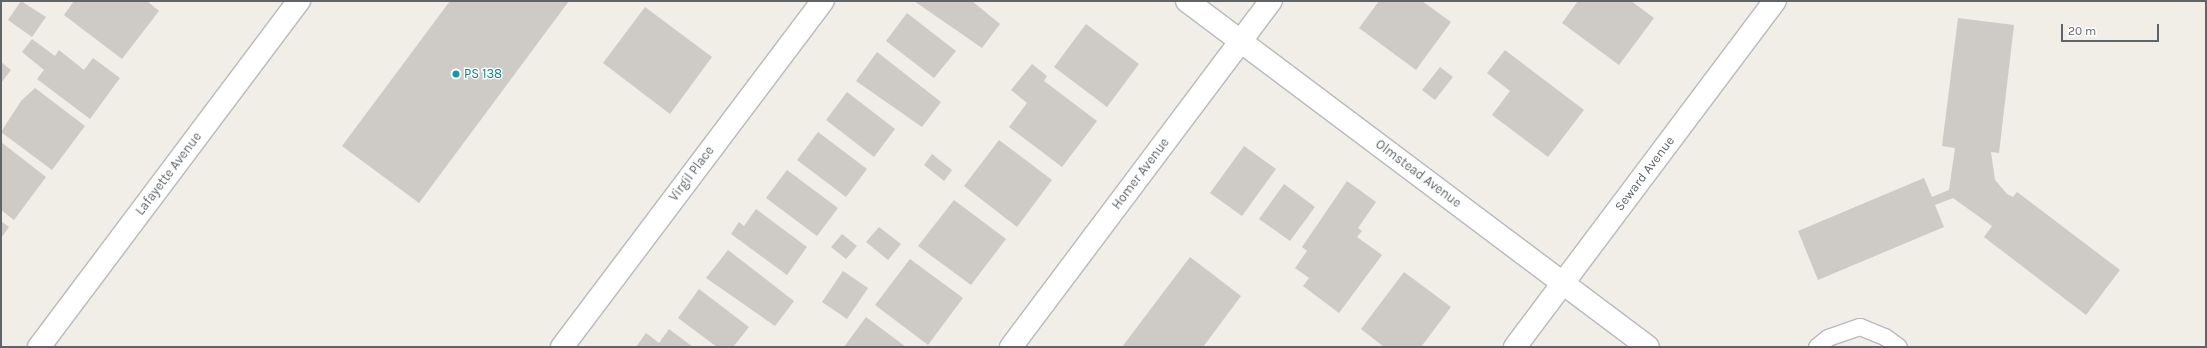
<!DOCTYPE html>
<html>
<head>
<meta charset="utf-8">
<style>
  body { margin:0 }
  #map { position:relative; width:2207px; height:348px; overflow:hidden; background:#f1ede7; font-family:Karla,sans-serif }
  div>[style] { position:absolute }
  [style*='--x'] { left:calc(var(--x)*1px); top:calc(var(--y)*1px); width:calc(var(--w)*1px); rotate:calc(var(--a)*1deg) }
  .building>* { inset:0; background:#cecac5 }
  .roads { filter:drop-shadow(1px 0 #b7babd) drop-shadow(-1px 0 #b7babd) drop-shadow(0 1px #b7babd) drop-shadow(0 -1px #b7babd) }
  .lane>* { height:16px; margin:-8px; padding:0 8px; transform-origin:8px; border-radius:8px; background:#fff }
  .street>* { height:22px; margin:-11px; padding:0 11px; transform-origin:11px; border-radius:11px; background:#fff }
  .secondary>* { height:22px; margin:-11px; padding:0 11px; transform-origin:11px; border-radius:11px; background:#fff }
  .dots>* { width:11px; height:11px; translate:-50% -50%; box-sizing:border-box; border:2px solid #fff; border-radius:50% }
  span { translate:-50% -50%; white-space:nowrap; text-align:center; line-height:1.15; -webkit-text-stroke:3px #fff; paint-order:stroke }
  .culture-label { font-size:13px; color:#0d838f }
  .left { translate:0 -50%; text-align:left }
  .street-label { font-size:13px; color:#5e6467 }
  .frame { position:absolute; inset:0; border:2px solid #5e6467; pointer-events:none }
  .scale { position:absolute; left:2061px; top:24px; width:98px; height:18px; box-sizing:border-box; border:2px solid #5e6467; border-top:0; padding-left:5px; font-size:12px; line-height:14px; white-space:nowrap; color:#5e6467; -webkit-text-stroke:3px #fff; paint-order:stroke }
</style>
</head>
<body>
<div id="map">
  <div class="building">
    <i style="clip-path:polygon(21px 1px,46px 17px,32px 37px,8px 20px)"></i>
    <i style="clip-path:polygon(74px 1px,147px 1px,159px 11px,122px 59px,64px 15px)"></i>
    <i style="clip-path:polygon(450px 1px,569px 1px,419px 203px,342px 146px)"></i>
    <i style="clip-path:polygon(914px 1px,972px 1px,1000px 24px,982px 48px)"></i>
    <i style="clip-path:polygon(1379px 1px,1422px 1px,1451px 22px,1416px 70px,1359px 28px)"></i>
    <i style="clip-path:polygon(1578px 1px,1631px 1px,1654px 18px,1619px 65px,1562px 23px)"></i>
    <i style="clip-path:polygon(645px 7px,712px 57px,670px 114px,603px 63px)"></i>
    <i style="clip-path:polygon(907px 13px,956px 51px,934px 78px,886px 41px)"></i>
    <i style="clip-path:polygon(1958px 18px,2014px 25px,1999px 153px,1991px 152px,1995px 180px,2007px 194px,2013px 197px,2017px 192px,2120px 270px,2086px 315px,1984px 237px,1992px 226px,1953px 198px,1935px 205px,1944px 227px,1818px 280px,1798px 231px,1924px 178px,1932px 197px,1949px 190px,1955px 148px,1942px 146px)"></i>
    <i style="clip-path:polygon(1086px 24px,1139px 64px,1107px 107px,1054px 67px)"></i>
    <i style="clip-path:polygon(32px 39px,55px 56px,59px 50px,84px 70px,93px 58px,120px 78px,90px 119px,37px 79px,44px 70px,22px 52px)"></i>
    <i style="clip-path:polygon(1505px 50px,1584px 110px,1548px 157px,1492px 115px,1510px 91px,1487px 73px)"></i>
    <i style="clip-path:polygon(877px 52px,941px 102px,922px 127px,856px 81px)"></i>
    <i style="clip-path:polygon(1px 62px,11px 70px,1px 83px)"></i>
    <i style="clip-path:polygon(1032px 64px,1047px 76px,1044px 81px,1097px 121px,1062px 167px,1009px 127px,1027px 103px,1011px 90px)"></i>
    <i style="clip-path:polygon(1440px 67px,1453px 77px,1435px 100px,1422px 90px)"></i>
    <i style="clip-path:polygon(35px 88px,85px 126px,52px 170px,1px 132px,21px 101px)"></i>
    <i style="clip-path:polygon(847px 92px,895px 129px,874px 157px,826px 120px)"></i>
    <i style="clip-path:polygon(818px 132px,867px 169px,846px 197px,797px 160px)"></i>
    <i style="clip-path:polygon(999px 140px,1052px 180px,1017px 227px,964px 186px)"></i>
    <i style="clip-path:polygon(1px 142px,46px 177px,14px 220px,1px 210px)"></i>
    <i style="clip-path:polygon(1244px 146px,1276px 169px,1242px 216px,1210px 193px)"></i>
    <i style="clip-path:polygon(932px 154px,952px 170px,944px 181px,924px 165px)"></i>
    <i style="clip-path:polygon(787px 170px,838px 208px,817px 236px,766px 198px)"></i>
    <i style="clip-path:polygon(1347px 181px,1376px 202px,1358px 228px,1362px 231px,1357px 237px,1382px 255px,1339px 313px,1303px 286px,1309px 278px,1295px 268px,1307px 251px,1302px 247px)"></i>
    <i style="clip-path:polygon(1284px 184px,1315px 207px,1290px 241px,1259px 219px)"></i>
    <i style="clip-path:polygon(954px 200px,1006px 239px,971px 285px,918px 246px)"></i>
    <i style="clip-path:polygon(756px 209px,807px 247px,787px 275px,731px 234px,739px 222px,744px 226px)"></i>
    <i style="clip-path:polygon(1px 221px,9px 227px,1px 238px)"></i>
    <i style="clip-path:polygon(879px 227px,901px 244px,888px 260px,866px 242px)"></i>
    <i style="clip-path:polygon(842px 234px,857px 246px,846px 259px,831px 247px)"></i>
    <i style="clip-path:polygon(728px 250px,794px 301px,775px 326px,706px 278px)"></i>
    <i style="clip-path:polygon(1190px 257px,1241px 296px,1203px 347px,1122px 347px)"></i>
    <i style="clip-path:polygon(910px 259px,963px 298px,928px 345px,875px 305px)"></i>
    <i style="clip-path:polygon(843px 271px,868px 288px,847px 319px,822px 302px)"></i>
    <i style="clip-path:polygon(1404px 272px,1451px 307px,1421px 347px,1384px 347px,1361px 329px)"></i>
    <i style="clip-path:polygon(699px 289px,749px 327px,733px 347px,717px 347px,678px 318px)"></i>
    <i style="clip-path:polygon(866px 317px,906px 347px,844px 347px)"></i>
    <i style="clip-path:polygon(669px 329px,693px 347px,636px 347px,646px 333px,659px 343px)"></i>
  </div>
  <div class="roads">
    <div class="lane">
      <i style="--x:1817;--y:347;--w:14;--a:-39"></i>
      <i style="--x:1828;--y:338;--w:34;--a:-19"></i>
      <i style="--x:1860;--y:327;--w:27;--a:22"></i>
      <i style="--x:1885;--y:337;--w:17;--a:36"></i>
    </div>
    <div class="street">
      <i style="--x:1187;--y:1;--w:576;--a:36.89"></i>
      <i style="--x:562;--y:347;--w:433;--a:-53"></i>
      <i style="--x:1011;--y:347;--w:433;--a:-53.1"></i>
      <i style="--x:1515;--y:347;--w:433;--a:-53.1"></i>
    </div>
    <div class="secondary">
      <i style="--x:39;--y:347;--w:433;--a:-53.1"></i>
    </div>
  </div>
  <div class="dots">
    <i style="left:456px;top:74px;background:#0f9aa8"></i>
  </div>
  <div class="culture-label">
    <span class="left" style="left:464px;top:74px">PS 138</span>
  </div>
  <div class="street-label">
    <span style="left:169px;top:174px;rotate:-53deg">Lafayette Avenue</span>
    <span style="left:692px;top:174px;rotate:-53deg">Virgil Place</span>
    <span style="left:1141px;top:174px;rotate:-53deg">Homer Avenue</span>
    <span style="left:1418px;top:174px;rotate:37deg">Olmstead Avenue</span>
    <span style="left:1645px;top:174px;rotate:-53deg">Seward Avenue</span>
  </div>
  <div class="frame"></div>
  <div class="scale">20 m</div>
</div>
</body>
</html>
